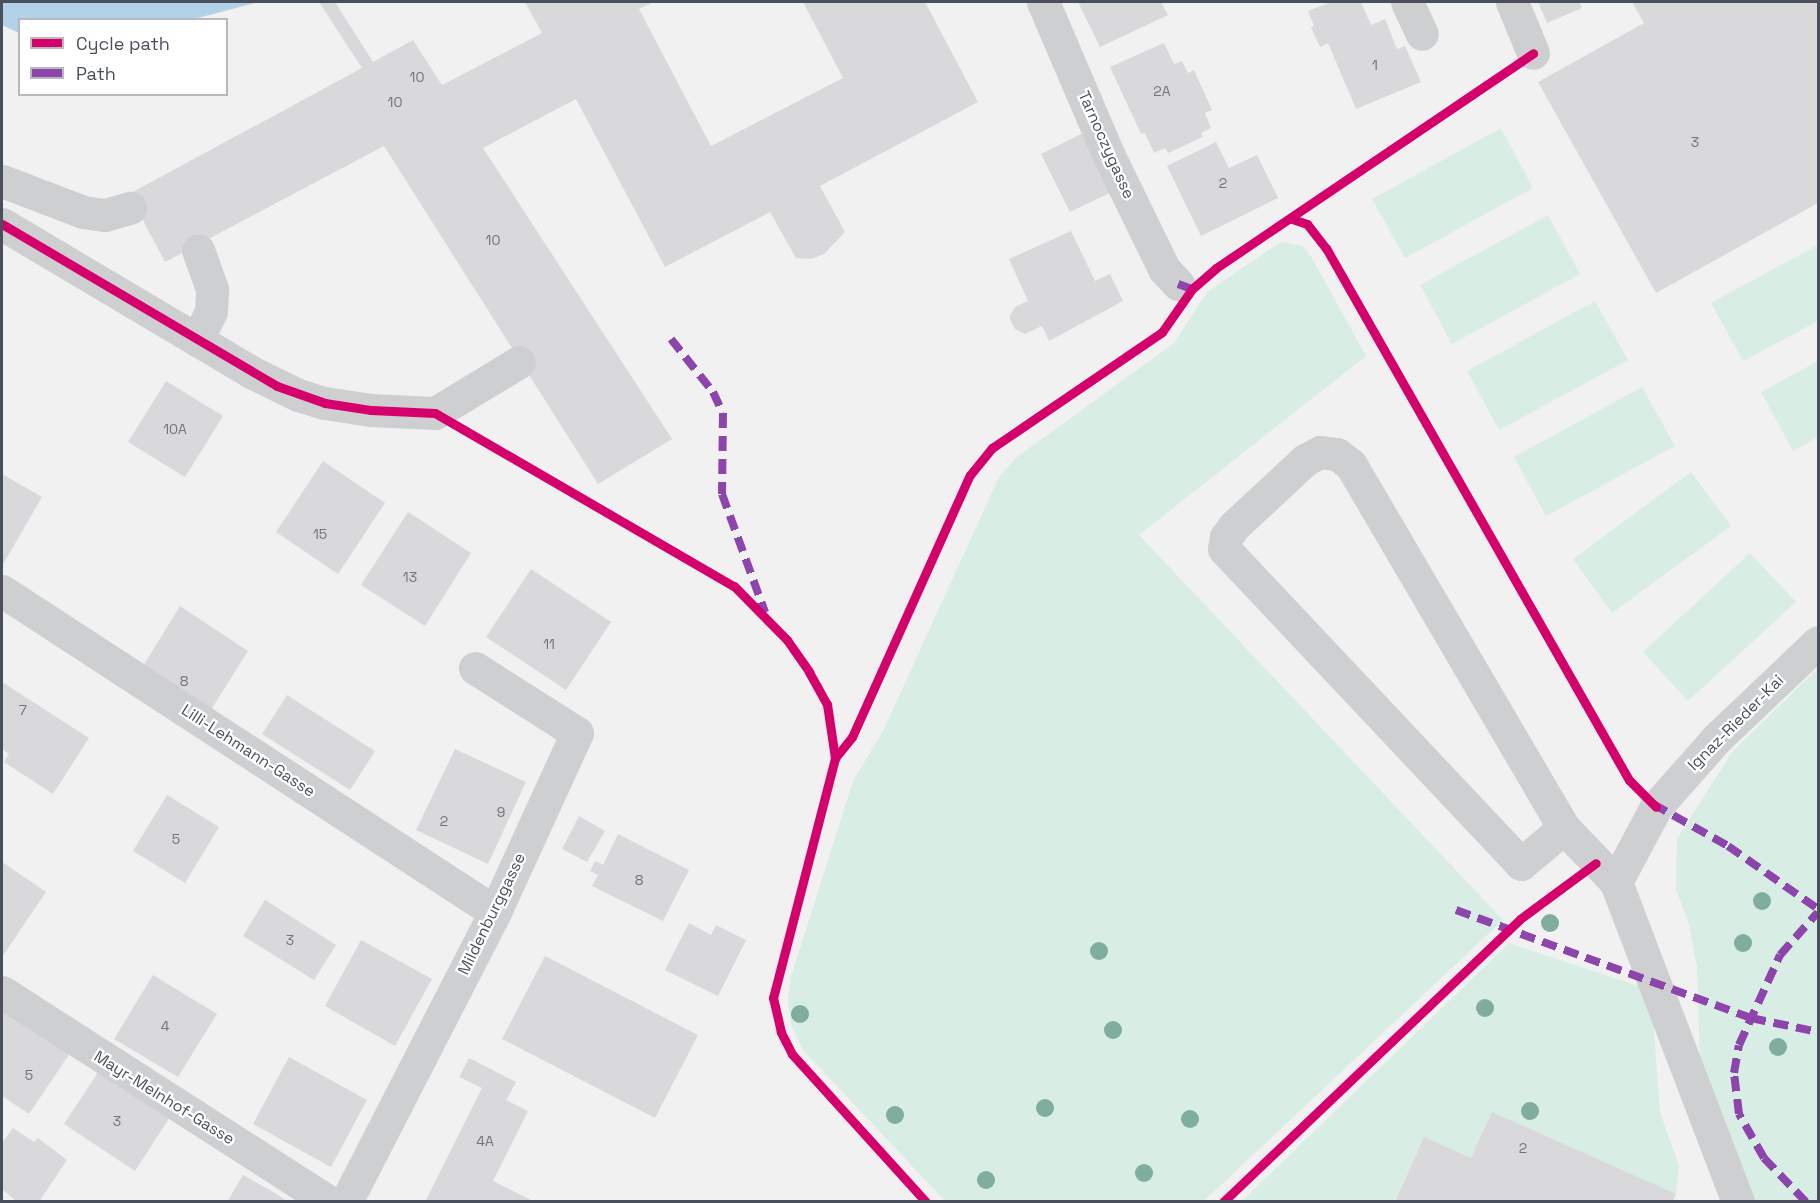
<!DOCTYPE html>
<html>
<head>
<meta charset="utf-8">
<style>
  body { margin:0 }
  #map { position:relative; width:1820px; height:1203px; overflow:hidden; background:#f1f1f1; font-family:"Space Grotesk",sans-serif }
  div>[style] { position:absolute }
  [style*='--x'] { left:calc(var(--x)*1px); top:calc(var(--y)*1px); width:calc(var(--w)*1px); rotate:calc(var(--a)*1deg) }
  .green>* { inset:0; background:#d8eee4 }
  .water>* { inset:0; background:#b1d2e7 }
  .building>* { inset:0; background:#d9d9db }
  .minor>* { height:33px; margin:-16.5px; padding:0 16.5px; transform-origin:16.5px; border-radius:16.5px; background:#cdcfd1 }
  .quiet>* { height:8px; margin-top:-4px; transform-origin:0; background:repeating-linear-gradient(90deg,#8e44ad 0 15px,transparent 0 23px) }
  .cycleway>* { height:9px; margin:-4.5px; padding:0 4.5px; transform-origin:4.5px; border-radius:4.5px; background:#d6006c }
  .trees>* { width:18px; height:18px; margin:-9px; border-radius:50%; background:#7fad9e }
  span { translate:-50% -50%; white-space:nowrap; text-align:center; line-height:1.15; -webkit-text-stroke:4.5px #fff; paint-order:stroke }
  .number-label { font-size:14px; color:#6f747c }
  .number-label span { -webkit-text-stroke-width:0 }
  .street-label { font-size:16px; color:#4a505b }
  .frame { position:absolute; inset:0; border:3px solid #4a505b; pointer-events:none }
  .legend { position:absolute; left:18px; top:18px; width:210px; height:78px; box-sizing:border-box; background:#fff; border:2px solid #b7b9bd; margin:0; padding:8px 10px; list-style:none; font-size:18px; color:#4a505b }
  .legend li { display:flex; align-items:center; gap:12px; height:30px }
  .legend b { width:30px; border:2px solid #b7b9bd }
</style>
</head>
<body>
<div id="map">
  <div class="green">
    <i style="clip-path:polygon(1501px 128px,1533px 188px,1405px 258px,1372px 199px)"></i>
    <i style="clip-path:polygon(1548px 215px,1580px 274px,1452px 344px,1420px 285px)"></i>
    <i style="clip-path:polygon(1281px 242px,1303px 246px,1312px 258px,1366px 356px,1139px 535px,1503px 920px,1204px 1201px,945px 1201px,803px 1050px,791px 1025px,788px 1000px,791px 977px,853px 781px,883px 731px,999px 477px,1017px 457px,1174px 343px,1207px 292px)"></i>
    <i style="clip-path:polygon(1818px 245px,1818px 321px,1743px 361px,1711px 303px)"></i>
    <i style="clip-path:polygon(1595px 301px,1628px 360px,1499px 430px,1467px 371px)"></i>
    <i style="clip-path:polygon(1818px 361px,1818px 437px,1793px 451px,1761px 392px)"></i>
    <i style="clip-path:polygon(1642px 387px,1675px 446px,1546px 516px,1514px 457px)"></i>
    <i style="clip-path:polygon(1691px 472px,1731px 526px,1612px 613px,1573px 559px)"></i>
    <i style="clip-path:polygon(1750px 553px,1796px 602px,1688px 701px,1643px 652px)"></i>
    <i style="clip-path:polygon(1818px 668px,1818px 1201px,1752px 1201px,1700px 1065px,1697px 966px,1688px 921px,1676px 890px,1677px 839px,1732px 752px)"></i>
    <i style="clip-path:polygon(1509px 943px,1651px 990px,1660px 1112px,1679px 1166px,1676px 1194px,1471px 1158px,1424px 1138px,1395px 1201px,1241px 1202px)"></i>
  </div>
  <div class="water">
    <i style="clip-path:polygon(2px 2px,259px 2px,194px 19px,20px 20px,19px 33px,2px 25px)"></i>
  </div>
  <div class="building">
    <i style="clip-path:polygon(319px 2px,335px 2px,373px 62px,413px 40px,442px 85px,542px 33px,525px 2px,654px 2px,639px 9px,711px 146px,843px 78px,803px 2px,925px 2px,978px 102px,820px 186px,845px 232px,824px 254px,811px 259px,796px 258px,770px 212px,665px 267px,576px 99px,483px 148px,672px 439px,598px 484px,384px 146px,165px 262px,129px 194px,362px 68px)"></i>
    <i style="clip-path:polygon(1078px 2px,1161px 2px,1168px 15px,1100px 47px)"></i>
    <i style="clip-path:polygon(1331px 2px,1361px 2px,1371px 25px,1385px 19px,1397px 49px,1405px 46px,1421px 82px,1356px 109px,1328px 43px,1320px 47px,1311px 27px,1314px 26px,1308px 11px)"></i>
    <i style="clip-path:polygon(1538px 2px,1579px 2px,1582px 8px,1547px 23px)"></i>
    <i style="clip-path:polygon(1632px 2px,1818px 2px,1818px 203px,1656px 293px,1538px 82px,1644px 23px)"></i>
    <i style="clip-path:polygon(1164px 43px,1174px 64px,1182px 61px,1188px 73px,1194px 70px,1212px 110px,1205px 113px,1211px 128px,1201px 133px,1203px 137px,1168px 153px,1165px 148px,1154px 153px,1145px 133px,1141px 134px,1110px 67px)"></i>
    <i style="clip-path:polygon(1083px 133px,1112px 192px,1070px 212px,1041px 154px)"></i>
    <i style="clip-path:polygon(1216px 142px,1229px 168px,1257px 155px,1278px 198px,1201px 236px,1167px 166px)"></i>
    <i style="clip-path:polygon(1071px 231px,1095px 281px,1110px 274px,1123px 301px,1049px 341px,1042px 326px,1025px 334px,1015px 329px,1009px 317px,1015px 307px,1028px 301px,1009px 259px)"></i>
    <i style="clip-path:polygon(166px 381px,223px 416px,185px 477px,128px 442px)"></i>
    <i style="clip-path:polygon(323px 461px,385px 503px,338px 574px,276px 532px)"></i>
    <i style="clip-path:polygon(2px 474px,42px 497px,2px 566px)"></i>
    <i style="clip-path:polygon(408px 512px,471px 553px,425px 626px,361px 585px)"></i>
    <i style="clip-path:polygon(531px 569px,611px 622px,566px 690px,486px 637px)"></i>
    <i style="clip-path:polygon(180px 606px,248px 651px,209px 713px,140px 671px)"></i>
    <i style="clip-path:polygon(2px 682px,89px 738px,53px 794px,4px 762px,9px 754px,2px 749px)"></i>
    <i style="clip-path:polygon(287px 695px,375px 751px,350px 790px,262px 734px)"></i>
    <i style="clip-path:polygon(455px 749px,526px 782px,488px 864px,416px 830px)"></i>
    <i style="clip-path:polygon(167px 795px,219px 827px,185px 883px,133px 851px)"></i>
    <i style="clip-path:polygon(579px 816px,605px 831px,587px 862px,562px 849px)"></i>
    <i style="clip-path:polygon(618px 834px,689px 870px,663px 921px,592px 886px,598px 875px,590px 871px,595px 861px,603px 865px)"></i>
    <i style="clip-path:polygon(2px 862px,46px 892px,2px 957px)"></i>
    <i style="clip-path:polygon(265px 900px,336px 945px,314px 980px,243px 936px)"></i>
    <i style="clip-path:polygon(689px 923px,711px 935px,716px 925px,746px 940px,718px 996px,665px 970px)"></i>
    <i style="clip-path:polygon(361px 940px,432px 979px,395px 1046px,325px 1006px)"></i>
    <i style="clip-path:polygon(545px 956px,698px 1035px,655px 1118px,502px 1039px)"></i>
    <i style="clip-path:polygon(153px 975px,217px 1014px,178px 1077px,114px 1039px)"></i>
    <i style="clip-path:polygon(2px 1007px,70px 1053px,29px 1114px,2px 1096px)"></i>
    <i style="clip-path:polygon(289px 1057px,367px 1100px,331px 1167px,253px 1124px)"></i>
    <i style="clip-path:polygon(469px 1058px,516px 1082px,506px 1100px,528px 1111px,493px 1181px,535px 1202px,425px 1202px,482px 1088px,459px 1077px)"></i>
    <i style="clip-path:polygon(99px 1071px,170px 1117px,135px 1171px,64px 1124px)"></i>
    <i style="clip-path:polygon(1492px 1112px,1676px 1194px,1673px 1202px,1395px 1202px,1424px 1137px,1471px 1158px)"></i>
    <i style="clip-path:polygon(13px 1128px,34px 1142px,38px 1138px,67px 1160px,39px 1202px,17px 1202px,2px 1189px,2px 1143px)"></i>
    <i style="clip-path:polygon(243px 1175px,280px 1196px,288px 1202px,227px 1202px)"></i>
  </div>
  <div class="minor">
    <i style="--x:1043;--y:2;--w:168;--a:66.8"></i>
    <i style="--x:1109;--y:156;--w:126;--a:64"></i>
    <i style="--x:1164;--y:269;--w:21;--a:47"></i>
    <i style="--x:1407;--y:2;--w:35;--a:65"></i>
    <i style="--x:1512;--y:2;--w:55;--a:67.6"></i>
    <i style="--x:2;--y:181;--w:87;--a:20.9"></i>
    <i style="--x:83;--y:212;--w:22;--a:8"></i>
    <i style="--x:105;--y:215;--w:26;--a:-16"></i>
    <i style="--x:2;--y:224;--w:290;--a:30.7"></i>
    <i style="--x:251;--y:372;--w:52;--a:26.1"></i>
    <i style="--x:298;--y:395;--w:28;--a:17"></i>
    <i style="--x:325;--y:403;--w:47;--a:8.7"></i>
    <i style="--x:371;--y:410;--w:64;--a:2.7"></i>
    <i style="--x:435;--y:413;--w:98;--a:-31.3"></i>
    <i style="--x:197;--y:340;--w:32;--a:-64"></i>
    <i style="--x:211;--y:311;--w:22;--a:-87"></i>
    <i style="--x:212;--y:289;--w:41;--a:-109.7"></i>
    <i style="--x:2;--y:591;--w:588;--a:33.07"></i>
    <i style="--x:1564;--y:828;--w:56;--a:140.1"></i>
    <i style="--x:1521;--y:864;--w:433;--a:-133.3"></i>
    <i style="--x:1224;--y:549;--w:12;--a:-81"></i>
    <i style="--x:1226;--y:537;--w:14;--a:-54"></i>
    <i style="--x:1234;--y:526;--w:97;--a:-42.9"></i>
    <i style="--x:1305;--y:460;--w:17;--a:-28"></i>
    <i style="--x:1320;--y:452;--w:17;--a:7"></i>
    <i style="--x:1337;--y:454;--w:18;--a:38"></i>
    <i style="--x:1351;--y:465;--w:421;--a:59.6"></i>
    <i style="--x:1564;--y:828;--w:75;--a:46.1"></i>
    <i style="--x:2;--y:992;--w:389;--a:32.7"></i>
    <i style="--x:346;--y:1202;--w:326;--a:-62.8"></i>
    <i style="--x:495;--y:912;--w:197;--a:-65.4"></i>
    <i style="--x:577;--y:733;--w:121;--a:-147.5"></i>
    <i style="--x:1738;--y:1202;--w:342;--a:-110.9"></i>
    <i style="--x:1616;--y:882;--w:85;--a:-61.9"></i>
    <i style="--x:1656;--y:807;--w:92;--a:-48.5"></i>
    <i style="--x:1717;--y:738;--w:139;--a:-43.5"></i>
  </div>
  <div class="quiet">
    <i style="--x:1178;--y:284;--w:15;--a:20"></i>
    <i style="--x:671;--y:339;--w:68;--a:51.6"></i>
    <i style="--x:713;--y:392;--w:23;--a:65"></i>
    <i style="--x:723;--y:413;--w:81;--a:90.7"></i>
    <i style="--x:722;--y:494;--w:126;--a:70"></i>
    <i style="--x:1653;--y:804;--w:86;--a:29.2"></i>
    <i style="--x:1728;--y:846;--w:110;--a:35"></i>
    <i style="--x:1456;--y:910;--w:314;--a:20.1"></i>
    <i style="--x:1751;--y:1018;--w:68;--a:11.8"></i>
    <i style="--x:1806;--y:1202;--w:61;--a:-133.7"></i>
    <i style="--x:1764;--y:1158;--w:51;--a:-119.6"></i>
    <i style="--x:1739;--y:1114;--w:41;--a:-97"></i>
    <i style="--x:1734;--y:1073;--w:28;--a:-80"></i>
    <i style="--x:1739;--y:1045;--w:99;--a:-65.5"></i>
    <i style="--x:1780;--y:955;--w:57;--a:-48.5"></i>
  </div>
  <div class="cycleway">
    <i style="--x:1292;--y:219;--w:16;--a:18"></i>
    <i style="--x:1307;--y:224;--w:31;--a:52"></i>
    <i style="--x:1326;--y:248;--w:612;--a:60.34"></i>
    <i style="--x:1629;--y:780;--w:38;--a:45"></i>
    <i style="--x:2;--y:224;--w:319;--a:30.5"></i>
    <i style="--x:277;--y:386;--w:51;--a:19.5"></i>
    <i style="--x:325;--y:403;--w:47;--a:8.7"></i>
    <i style="--x:371;--y:410;--w:64;--a:2.7"></i>
    <i style="--x:435;--y:413;--w:345;--a:30.1"></i>
    <i style="--x:734;--y:586;--w:76;--a:45.5"></i>
    <i style="--x:787;--y:640;--w:39;--a:55"></i>
    <i style="--x:809;--y:672;--w:37;--a:61"></i>
    <i style="--x:827;--y:704;--w:55;--a:81.6"></i>
    <i style="--x:926;--y:1202;--w:200;--a:-132.2"></i>
    <i style="--x:792;--y:1054;--w:25;--a:-117"></i>
    <i style="--x:781;--y:1032;--w:35;--a:-103"></i>
    <i style="--x:773;--y:998;--w:248;--a:-75.5"></i>
    <i style="--x:835;--y:758;--w:27;--a:-51"></i>
    <i style="--x:852;--y:737;--w:287;--a:-65.8"></i>
    <i style="--x:970;--y:475;--w:35;--a:-51"></i>
    <i style="--x:992;--y:448;--w:206;--a:-34.3"></i>
    <i style="--x:1162;--y:332;--w:52;--a:-55.1"></i>
    <i style="--x:1192;--y:289;--w:32;--a:-41"></i>
    <i style="--x:1216;--y:268;--w:383;--a:-34.1"></i>
    <i style="--x:1223;--y:1202;--w:410;--a:-43.6"></i>
    <i style="--x:1520;--y:919;--w:94;--a:-36.4"></i>
  </div>
  <div class="trees">
    <i style="left:1762px;top:901px"></i>
    <i style="left:1550px;top:923px"></i>
    <i style="left:1743px;top:943px"></i>
    <i style="left:1099px;top:951px"></i>
    <i style="left:1485px;top:1008px"></i>
    <i style="left:800px;top:1014px"></i>
    <i style="left:1113px;top:1030px"></i>
    <i style="left:1778px;top:1047px"></i>
    <i style="left:1045px;top:1108px"></i>
    <i style="left:1530px;top:1111px"></i>
    <i style="left:895px;top:1115px"></i>
    <i style="left:1190px;top:1119px"></i>
    <i style="left:1144px;top:1173px"></i>
    <i style="left:986px;top:1180px"></i>
  </div>
  <div class="number-label">
    <span style="left:1375px;top:65px">1</span>
    <span style="left:417px;top:77px">10</span>
    <span style="left:1162px;top:91px">2A</span>
    <span style="left:395px;top:102px">10</span>
    <span style="left:1695px;top:142px">3</span>
    <span style="left:1223px;top:183px">2</span>
    <span style="left:493px;top:240px">10</span>
    <span style="left:175px;top:429px">10A</span>
    <span style="left:320px;top:534px">15</span>
    <span style="left:410px;top:577px">13</span>
    <span style="left:549px;top:644px">11</span>
    <span style="left:184px;top:681px">8</span>
    <span style="left:23px;top:710px">7</span>
    <span style="left:501px;top:812px">9</span>
    <span style="left:444px;top:821px">2</span>
    <span style="left:176px;top:839px">5</span>
    <span style="left:639px;top:880px">8</span>
    <span style="left:290px;top:940px">3</span>
    <span style="left:165px;top:1026px">4</span>
    <span style="left:29px;top:1075px">5</span>
    <span style="left:117px;top:1121px">3</span>
    <span style="left:485px;top:1141px">4A</span>
    <span style="left:1523px;top:1148px">2</span>
  </div>
  <div class="street-label">
    <span style="left:1106px;top:145px;rotate:66deg">Tarnoczygasse</span>
    <span style="left:1736px;top:723px;rotate:-45deg">Ignaz-Rieder-Kai</span>
    <span style="left:248px;top:751px;rotate:33deg">Lilli-Lehmann-Gasse</span>
    <span style="left:492px;top:914px;rotate:-64deg">Mildenburggasse</span>
    <span style="left:164px;top:1098px;rotate:32deg">Mayr-Melnhof-Gasse</span>
  </div>
  <div class="frame"></div>
  <ul class="legend">
  <li><b style="height:8px;background:#d6006c"></b>Cycle path</li>
  <li><b style="height:8px;background:#8e44ad"></b>Path</li>
  </ul>
</div>
</body>
</html>
